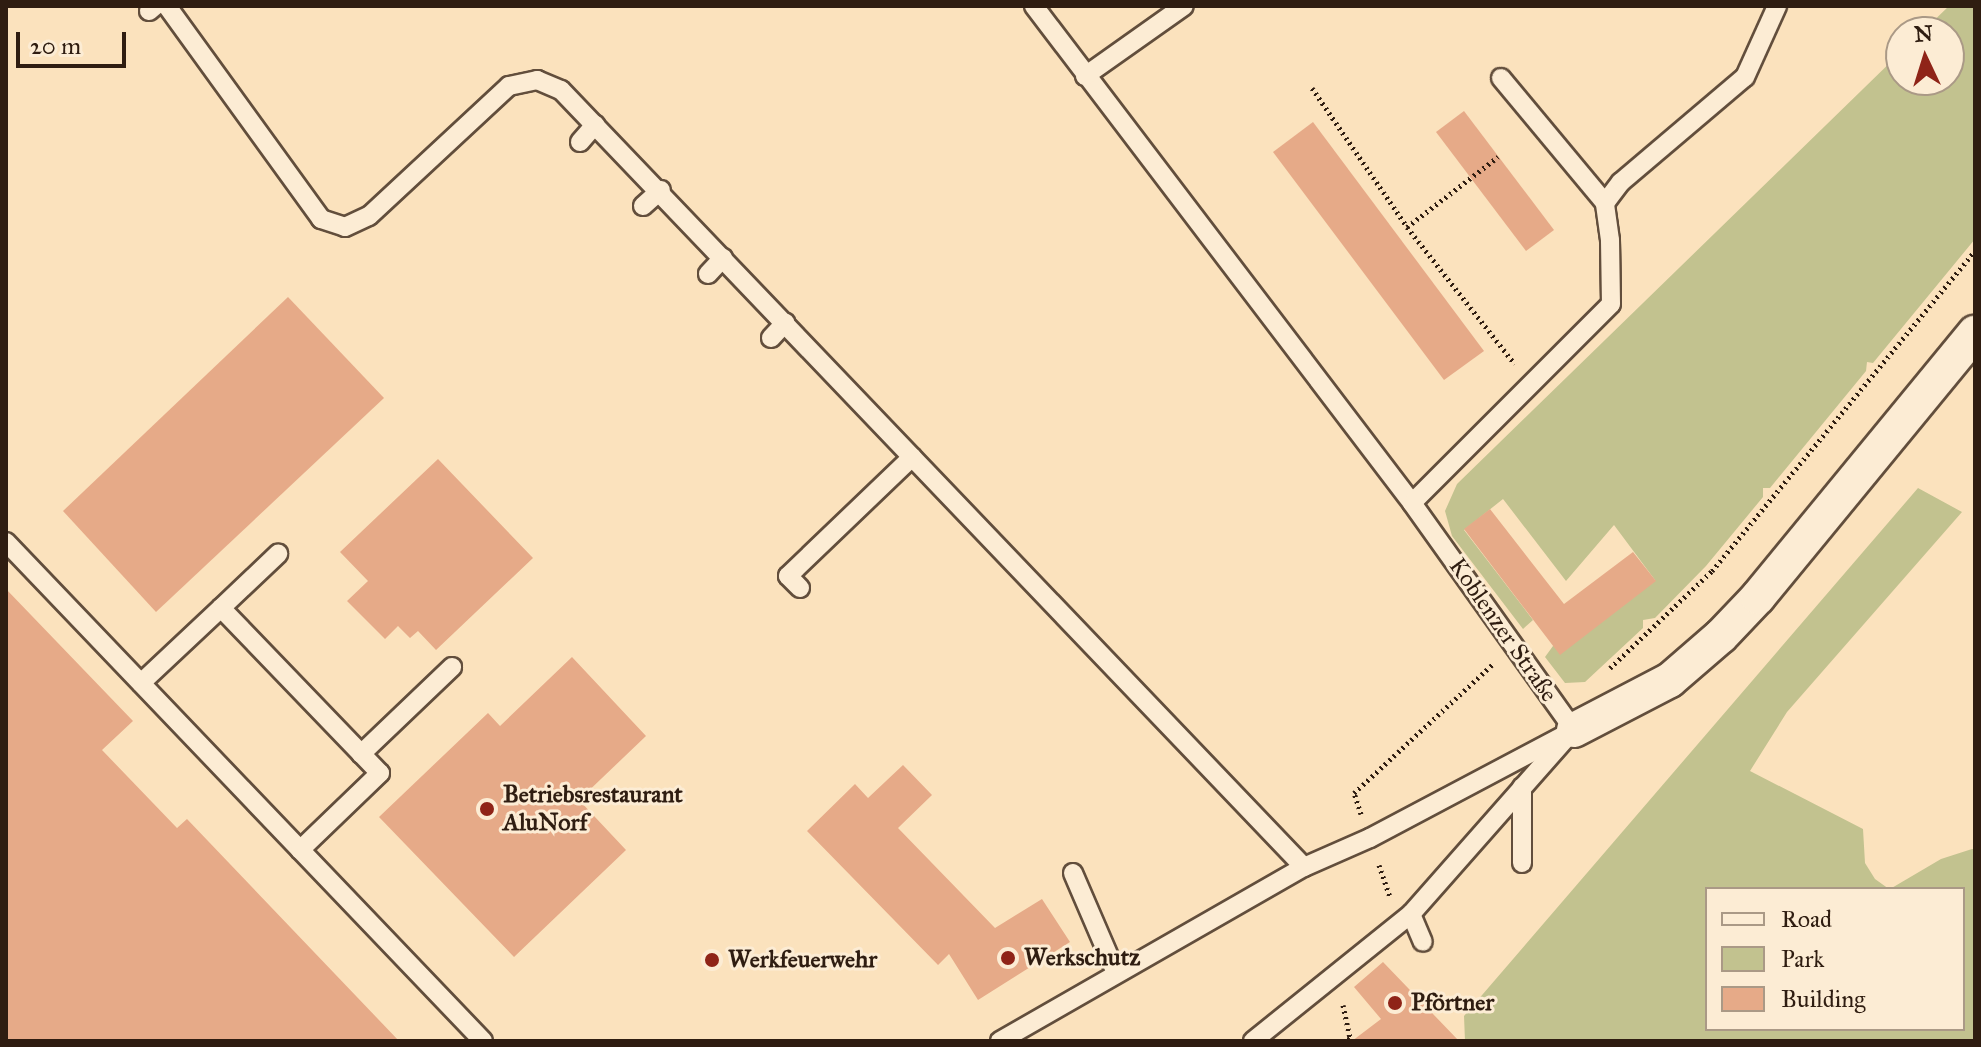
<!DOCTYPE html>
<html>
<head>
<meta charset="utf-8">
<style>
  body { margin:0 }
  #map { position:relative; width:1981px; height:1047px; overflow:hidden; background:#fbe2bd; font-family:"IM FELL Great Primer",serif }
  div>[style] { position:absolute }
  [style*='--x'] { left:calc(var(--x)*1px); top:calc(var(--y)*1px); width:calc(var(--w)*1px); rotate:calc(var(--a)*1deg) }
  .green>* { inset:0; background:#c2c28f }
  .building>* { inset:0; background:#e6aa88 }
  .path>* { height:5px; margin-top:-2.5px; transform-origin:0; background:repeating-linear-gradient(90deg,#2f1d11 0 2px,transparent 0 6px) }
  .roads { filter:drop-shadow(2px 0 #624e3c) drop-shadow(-2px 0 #624e3c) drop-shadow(0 2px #624e3c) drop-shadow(0 -2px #624e3c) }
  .lane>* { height:18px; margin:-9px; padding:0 9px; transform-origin:9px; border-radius:9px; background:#fcecd4 }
  .street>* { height:34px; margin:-17px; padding:0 17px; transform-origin:17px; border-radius:17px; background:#fcecd4 }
  .dots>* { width:22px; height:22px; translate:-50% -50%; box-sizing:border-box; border:4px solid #fcecd4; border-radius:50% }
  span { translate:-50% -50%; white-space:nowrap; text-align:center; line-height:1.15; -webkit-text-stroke:6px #fcecd4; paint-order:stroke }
  .street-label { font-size:24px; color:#2f1d11 }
  .poi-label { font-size:24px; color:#2f1d11; font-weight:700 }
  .left { translate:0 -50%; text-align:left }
  .frame { position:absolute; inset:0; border:8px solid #2f1d11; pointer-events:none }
  .legend { position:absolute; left:1705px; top:887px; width:260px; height:144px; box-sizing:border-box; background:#fcecd4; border:2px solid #aa9986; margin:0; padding:10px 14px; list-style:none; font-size:24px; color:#2f1d11 }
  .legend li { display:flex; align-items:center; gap:16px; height:40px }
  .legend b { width:40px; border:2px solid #aa9986 }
  .north { position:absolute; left:1885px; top:16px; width:80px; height:80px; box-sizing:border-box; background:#fcecd4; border:2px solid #aa9986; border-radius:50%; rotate:356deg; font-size:22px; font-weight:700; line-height:32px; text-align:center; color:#2f1d11 }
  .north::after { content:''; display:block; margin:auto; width:28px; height:36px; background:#8f2418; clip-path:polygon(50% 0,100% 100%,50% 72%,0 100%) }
  .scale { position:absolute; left:16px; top:32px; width:110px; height:36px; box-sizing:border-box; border:4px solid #2f1d11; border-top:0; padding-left:10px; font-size:24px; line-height:28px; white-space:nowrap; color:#2f1d11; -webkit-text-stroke:6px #fcecd4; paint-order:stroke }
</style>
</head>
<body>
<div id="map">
  <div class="green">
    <i style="clip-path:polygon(1949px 6px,1975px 6px,1975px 239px,1873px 363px,1867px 362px,1866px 371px,1770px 488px,1763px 488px,1763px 497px,1706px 566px,1655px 618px,1643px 620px,1643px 628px,1585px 682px,1565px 683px,1545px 657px,1553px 646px,1655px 580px,1614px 525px,1566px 581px,1503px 499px,1464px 530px,1533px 620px,1523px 629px,1452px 536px,1445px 511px,1457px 484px,1901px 52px,1901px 80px,1949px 80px,1949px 32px,1922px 32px)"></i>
    <i style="clip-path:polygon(1918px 488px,1962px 512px,1787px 712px,1750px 771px,1863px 829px,1865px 863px,1875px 879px,1889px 889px,1707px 889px,1707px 1029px,1963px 1029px,1963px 889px,1890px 889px,1941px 859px,1972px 849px,1975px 849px,1975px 1041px,1465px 1041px,1464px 1016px)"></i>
  </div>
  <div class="building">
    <i style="clip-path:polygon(1464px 111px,1554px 230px,1526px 251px,1436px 132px)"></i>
    <i style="clip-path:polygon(1313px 122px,1484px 351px,1444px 380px,1273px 152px)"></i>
    <i style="clip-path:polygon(288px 297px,384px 398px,156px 612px,63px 511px)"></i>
    <i style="clip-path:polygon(438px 459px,533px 558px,436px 650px,418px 631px,410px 638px,398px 626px,385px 639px,347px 601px,368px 581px,340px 552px)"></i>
    <i style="clip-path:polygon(1490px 509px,1564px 604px,1633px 552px,1656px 581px,1560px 655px,1464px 529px)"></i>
    <i style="clip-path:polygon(6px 589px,133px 721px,102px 750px,177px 828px,187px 819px,399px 1041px,6px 1041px)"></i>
    <i style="clip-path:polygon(572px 657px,646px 736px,579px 800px,626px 850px,514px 957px,379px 817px,488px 713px,500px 726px)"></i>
    <i style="clip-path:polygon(903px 765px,932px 795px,898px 828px,995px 928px,1042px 899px,1070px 942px,978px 1000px,949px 954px,938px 965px,807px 831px,855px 784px,868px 798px)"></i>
    <i style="clip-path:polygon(1383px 962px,1459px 1041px,1352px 1041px,1381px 1019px,1354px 987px)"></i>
  </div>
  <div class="path">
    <i style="--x:1312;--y:88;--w:168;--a:55.6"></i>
    <i style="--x:1407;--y:227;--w:174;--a:51.8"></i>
    <i style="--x:1407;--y:227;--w:115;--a:-37.6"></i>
    <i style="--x:1610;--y:668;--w:141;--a:-43.6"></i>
    <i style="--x:1712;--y:571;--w:414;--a:-50.6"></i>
    <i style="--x:1361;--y:814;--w:22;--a:-108"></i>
    <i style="--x:1354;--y:793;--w:191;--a:-42.9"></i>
    <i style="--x:1379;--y:865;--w:34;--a:71"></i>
    <i style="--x:1343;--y:1005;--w:34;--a:78"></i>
    <i style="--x:1350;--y:1038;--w:5;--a:143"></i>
  </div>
  <div class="roads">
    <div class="lane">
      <i style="--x:167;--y:6;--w:263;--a:54.1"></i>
      <i style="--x:321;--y:219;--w:25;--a:18"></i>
      <i style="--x:345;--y:227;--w:26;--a:-25"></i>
      <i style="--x:369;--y:216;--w:191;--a:-42.9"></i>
      <i style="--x:509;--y:86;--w:29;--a:-12"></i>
      <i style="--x:537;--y:80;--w:26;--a:23"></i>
      <i style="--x:561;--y:90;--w:1075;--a:46.28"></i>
      <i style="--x:1034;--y:6;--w:624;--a:52.74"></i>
      <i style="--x:1412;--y:503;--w:279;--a:54.5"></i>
      <i style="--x:149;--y:11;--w:8;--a:-40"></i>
      <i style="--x:1085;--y:76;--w:121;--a:-35.3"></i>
      <i style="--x:1501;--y:78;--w:163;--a:50.2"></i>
      <i style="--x:580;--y:142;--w:23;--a:-49"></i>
      <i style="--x:643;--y:206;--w:24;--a:-42"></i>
      <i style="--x:708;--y:274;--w:22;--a:-47"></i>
      <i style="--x:771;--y:338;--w:21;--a:-47"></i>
      <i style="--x:1412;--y:503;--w:281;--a:-45"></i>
      <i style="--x:1611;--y:304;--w:64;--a:-90.9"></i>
      <i style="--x:1610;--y:240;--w:37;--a:-98"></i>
      <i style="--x:1605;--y:203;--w:26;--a:-53"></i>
      <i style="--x:1621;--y:182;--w:162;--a:-40.3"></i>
      <i style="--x:1745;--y:77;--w:78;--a:-65.7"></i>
      <i style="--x:6;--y:542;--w:690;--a:46.29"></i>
      <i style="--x:800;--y:588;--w:17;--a:-135"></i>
      <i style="--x:788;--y:576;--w:172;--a:-43.8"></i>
      <i style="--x:221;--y:608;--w:79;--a:-43.5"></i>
      <i style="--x:141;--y:683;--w:110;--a:-43.2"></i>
      <i style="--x:221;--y:608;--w:229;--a:46.1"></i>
      <i style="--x:380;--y:773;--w:111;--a:136.1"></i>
      <i style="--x:361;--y:754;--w:126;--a:-43.7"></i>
      <i style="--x:1522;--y:863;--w:76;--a:-90"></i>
      <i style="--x:1073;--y:873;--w:109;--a:66.7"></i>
      <i style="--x:1411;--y:914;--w:30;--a:67"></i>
      <i style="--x:1000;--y:1041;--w:350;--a:-29.8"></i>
      <i style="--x:1304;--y:867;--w:72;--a:-23.7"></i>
      <i style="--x:1370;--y:838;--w:231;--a:-27.9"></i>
      <i style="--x:1253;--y:1041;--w:203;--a:-38.8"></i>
      <i style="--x:1411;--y:914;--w:235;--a:-48.6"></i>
    </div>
    <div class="street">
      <i style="--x:1574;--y:730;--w:108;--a:-27.5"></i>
      <i style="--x:1670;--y:680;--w:67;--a:-40.8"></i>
      <i style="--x:1721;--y:636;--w:54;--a:-46.5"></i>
      <i style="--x:1758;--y:597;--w:342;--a:-50.6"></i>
    </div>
  </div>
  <div class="dots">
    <i style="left:487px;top:809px;background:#8f2418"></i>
    <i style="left:1008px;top:958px;background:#8f2418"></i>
    <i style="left:712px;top:960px;background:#8f2418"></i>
    <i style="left:1395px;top:1003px;background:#8f2418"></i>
  </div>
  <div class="street-label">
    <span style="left:1503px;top:630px;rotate:55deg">Koblenzer Straße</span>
  </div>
  <div class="poi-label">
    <span class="left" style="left:503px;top:809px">Betriebsrestaurant<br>AluNorf</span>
    <span class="left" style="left:1024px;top:958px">Werkschutz</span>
    <span class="left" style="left:728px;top:960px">Werkfeuerwehr</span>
    <span class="left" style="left:1411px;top:1003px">Pförtner</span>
  </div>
  <div class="frame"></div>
  <ul class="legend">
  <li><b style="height:10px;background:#fcecd4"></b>Road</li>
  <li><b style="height:22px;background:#c2c28f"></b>Park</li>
  <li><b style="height:22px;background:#e6aa88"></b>Building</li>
  </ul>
  <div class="north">N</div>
  <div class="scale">20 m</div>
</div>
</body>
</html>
